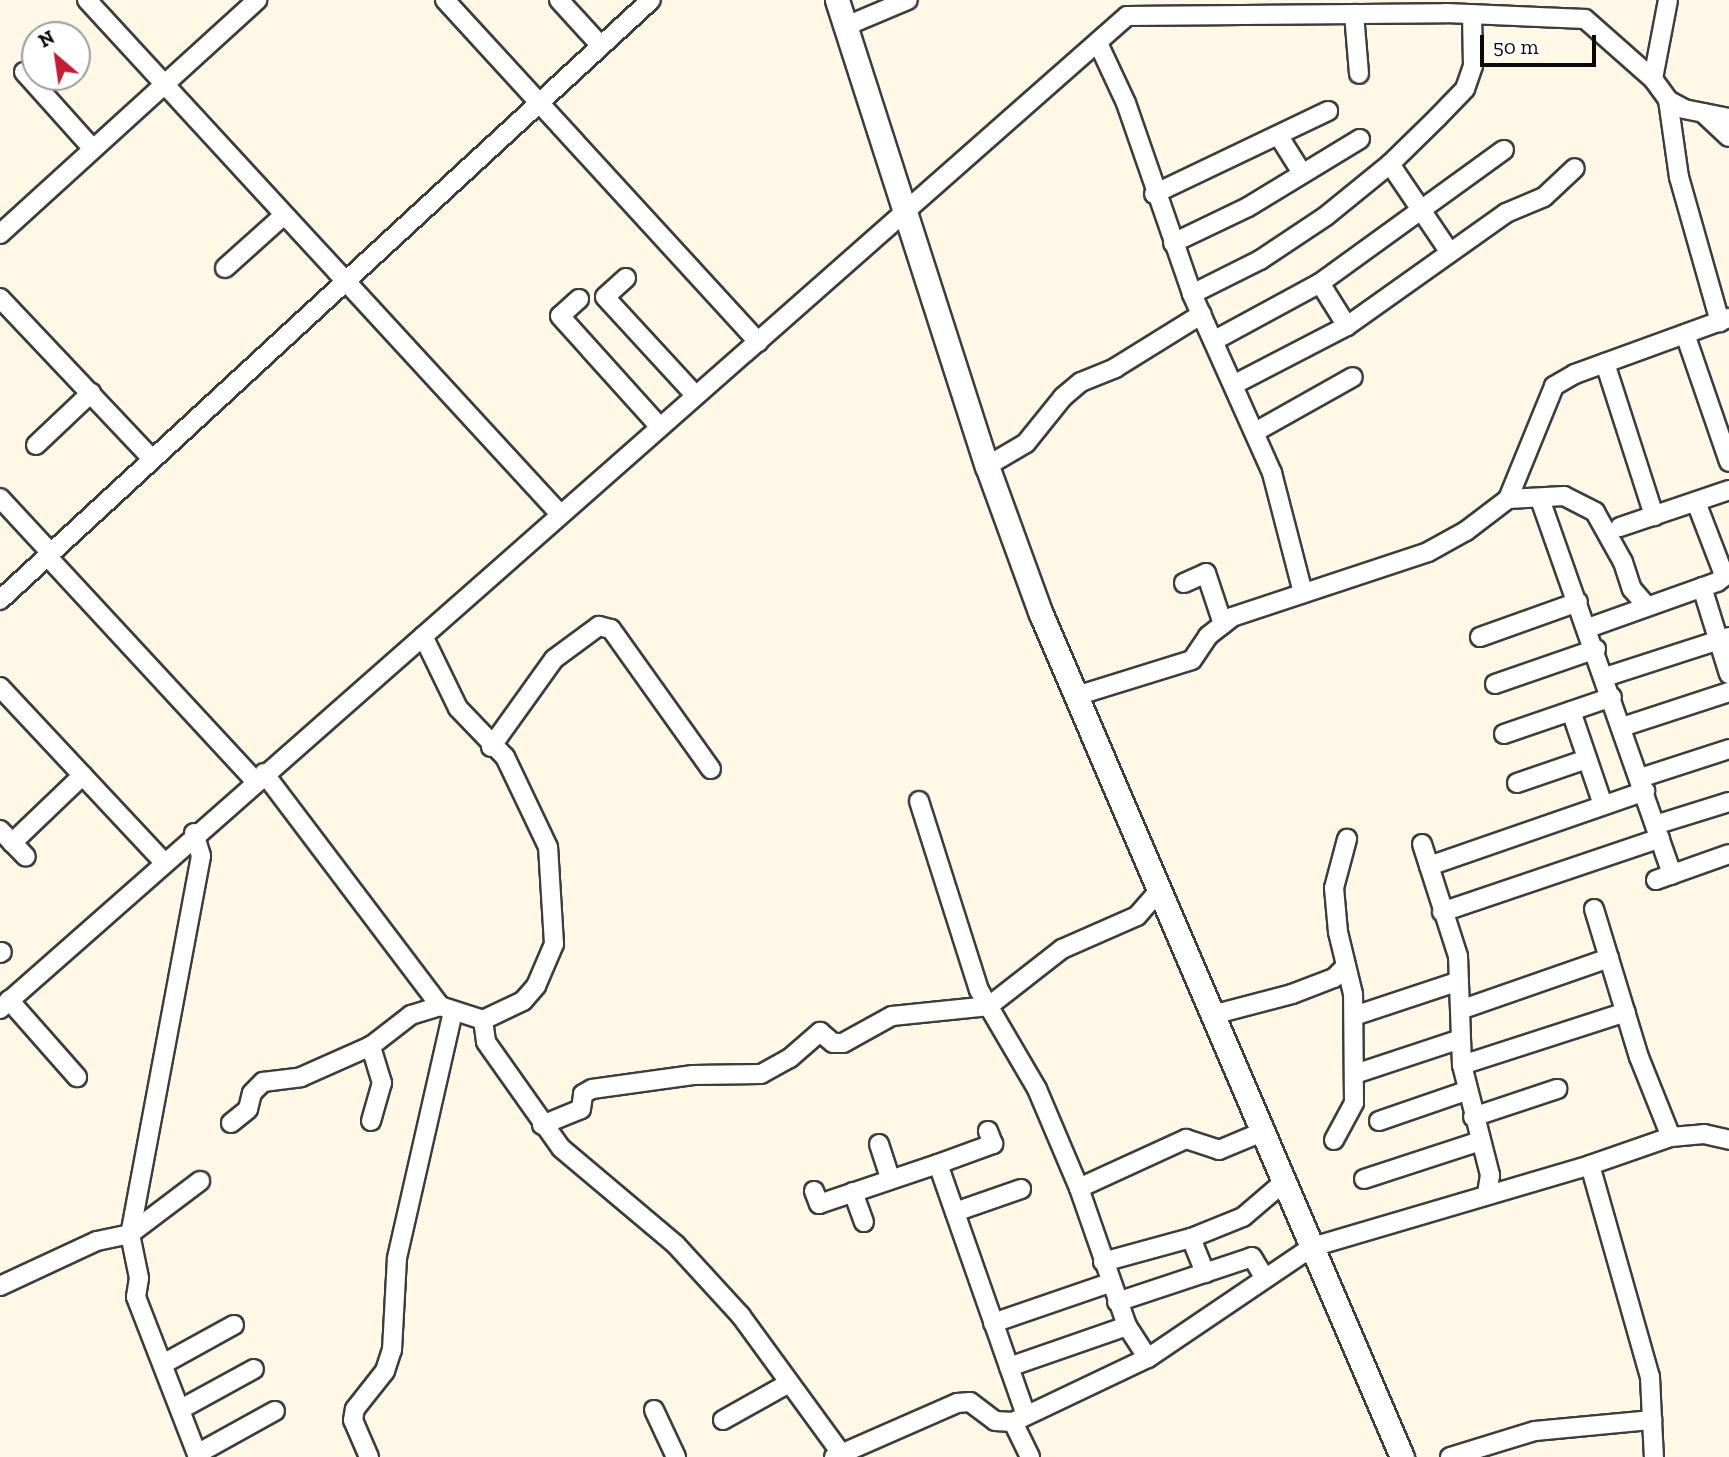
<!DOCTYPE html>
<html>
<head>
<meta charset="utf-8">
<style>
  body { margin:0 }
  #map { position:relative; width:1729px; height:1457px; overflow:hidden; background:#fff8e7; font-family:"Zilla Slab",serif }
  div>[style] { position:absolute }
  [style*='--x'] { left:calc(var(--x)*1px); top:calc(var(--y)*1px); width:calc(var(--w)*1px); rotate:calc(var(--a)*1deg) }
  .roads { filter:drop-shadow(2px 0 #3d3d3d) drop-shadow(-2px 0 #3d3d3d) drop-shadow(0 2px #3d3d3d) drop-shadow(0 -2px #3d3d3d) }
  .minor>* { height:18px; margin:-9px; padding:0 9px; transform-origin:9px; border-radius:9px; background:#fff }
  .tertiary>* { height:23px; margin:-11.5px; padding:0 11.5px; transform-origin:11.5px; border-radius:11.5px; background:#fff }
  span { translate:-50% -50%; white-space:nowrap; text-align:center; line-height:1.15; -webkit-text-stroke:7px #fff; paint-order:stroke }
  .north { position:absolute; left:21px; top:21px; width:70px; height:70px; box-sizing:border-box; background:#fff; border:2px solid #9d9d9d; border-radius:50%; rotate:331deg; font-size:19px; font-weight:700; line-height:28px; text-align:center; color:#0a0a0a }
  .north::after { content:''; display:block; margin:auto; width:24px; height:32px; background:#c21b35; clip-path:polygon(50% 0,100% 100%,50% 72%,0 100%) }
  .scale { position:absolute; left:1480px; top:35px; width:116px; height:32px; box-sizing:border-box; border:4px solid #0a0a0a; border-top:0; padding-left:9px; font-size:21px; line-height:24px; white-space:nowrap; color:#0a0a0a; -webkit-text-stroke:5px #fff; paint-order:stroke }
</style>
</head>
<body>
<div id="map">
  <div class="roads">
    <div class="minor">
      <i style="--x:87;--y:0;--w:699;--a:47.38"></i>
      <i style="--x:445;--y:0;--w:464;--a:47.5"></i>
      <i style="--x:559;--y:0;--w:62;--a:47.6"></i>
      <i style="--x:1668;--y:0;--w:80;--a:100.8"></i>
      <i style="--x:1653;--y:79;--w:26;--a:54"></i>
      <i style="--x:1668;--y:100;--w:18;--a:29"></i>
      <i style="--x:1684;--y:109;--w:46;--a:11.3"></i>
      <i style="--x:1354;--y:14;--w:60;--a:85.2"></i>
      <i style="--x:846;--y:26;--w:67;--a:-22.8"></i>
      <i style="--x:1098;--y:43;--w:66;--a:65"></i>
      <i style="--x:1126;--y:103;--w:202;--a:70.9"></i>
      <i style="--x:1192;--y:294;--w:196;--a:65.9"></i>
      <i style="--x:1272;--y:473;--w:124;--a:75.5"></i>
      <i style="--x:24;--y:72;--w:103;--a:48.1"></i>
      <i style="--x:1668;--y:100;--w:78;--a:81.9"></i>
      <i style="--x:1679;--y:177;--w:151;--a:74.2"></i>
      <i style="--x:1703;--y:113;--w:35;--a:43"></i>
      <i style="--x:1280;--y:138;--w:41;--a:57.8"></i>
      <i style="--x:1390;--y:164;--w:105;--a:55.9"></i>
      <i style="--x:1154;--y:194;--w:193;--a:-25.5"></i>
      <i style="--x:0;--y:234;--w:348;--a:-42.3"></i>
      <i style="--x:1173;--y:243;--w:83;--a:-25.6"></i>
      <i style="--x:1248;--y:207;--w:131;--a:-31.3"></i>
      <i style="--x:225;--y:268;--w:78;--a:-41.9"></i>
      <i style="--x:626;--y:278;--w:28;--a:138"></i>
      <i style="--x:605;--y:297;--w:133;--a:47.4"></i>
      <i style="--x:1320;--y:283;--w:51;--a:57.9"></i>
      <i style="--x:1192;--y:294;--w:76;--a:-26.6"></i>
      <i style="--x:1260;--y:260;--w:79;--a:-33.7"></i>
      <i style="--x:1326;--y:216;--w:82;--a:-39.1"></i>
      <i style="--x:1390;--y:164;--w:66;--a:-44.4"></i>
      <i style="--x:1437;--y:118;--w:40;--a:-46"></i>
      <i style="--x:1465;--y:89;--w:24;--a:-71"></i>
      <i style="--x:1473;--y:66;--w:52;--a:-91.1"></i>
      <i style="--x:0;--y:298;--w:221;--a:46.6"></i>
      <i style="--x:579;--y:299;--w:25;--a:138"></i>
      <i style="--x:560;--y:316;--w:148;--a:48"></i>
      <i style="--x:1685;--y:334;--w:135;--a:71"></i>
      <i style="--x:1215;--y:340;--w:119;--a:-28.5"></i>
      <i style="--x:1320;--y:283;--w:227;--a:-35.9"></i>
      <i style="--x:1605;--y:363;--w:161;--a:72.2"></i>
      <i style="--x:1235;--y:384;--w:126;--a:-27.4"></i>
      <i style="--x:1347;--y:326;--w:195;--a:-35.4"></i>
      <i style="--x:1506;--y:213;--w:41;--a:-22.8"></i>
      <i style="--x:1544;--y:197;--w:42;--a:-43.1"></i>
      <i style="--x:1255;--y:432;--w:112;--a:-29.3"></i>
      <i style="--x:36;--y:445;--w:76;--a:-43.4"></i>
      <i style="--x:987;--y:466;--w:45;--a:-30.5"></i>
      <i style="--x:1026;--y:443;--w:59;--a:-51.2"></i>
      <i style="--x:1063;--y:397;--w:23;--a:-40"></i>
      <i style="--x:1081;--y:382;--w:37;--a:-22"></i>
      <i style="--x:1115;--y:368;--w:102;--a:-31.8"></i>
      <i style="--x:0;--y:498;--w:75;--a:47.2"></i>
      <i style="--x:1508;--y:499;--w:56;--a:-3.1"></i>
      <i style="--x:1564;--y:496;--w:35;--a:27"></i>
      <i style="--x:1595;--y:512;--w:57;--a:60.8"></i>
      <i style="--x:1623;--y:562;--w:28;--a:72"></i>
      <i style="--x:1632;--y:589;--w:23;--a:49"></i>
      <i style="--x:1540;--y:499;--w:398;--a:70.6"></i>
      <i style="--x:1696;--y:502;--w:78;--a:69"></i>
      <i style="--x:1620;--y:527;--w:115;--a:-18.7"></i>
      <i style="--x:47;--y:556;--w:306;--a:47.2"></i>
      <i style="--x:1184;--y:583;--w:24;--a:-24"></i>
      <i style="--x:1206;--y:573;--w:54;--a:71.6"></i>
      <i style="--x:1702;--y:587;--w:91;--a:72.8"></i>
      <i style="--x:0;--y:600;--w:885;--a:-42.67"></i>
      <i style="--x:1588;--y:628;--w:137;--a:-19.6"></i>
      <i style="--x:1717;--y:582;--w:15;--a:-37"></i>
      <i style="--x:1480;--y:637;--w:104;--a:-19.7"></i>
      <i style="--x:1605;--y:677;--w:130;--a:-17.9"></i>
      <i style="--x:1495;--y:684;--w:107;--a:-19.1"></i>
      <i style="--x:0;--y:687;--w:238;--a:46.9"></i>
      <i style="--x:1076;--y:696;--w:121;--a:-17.2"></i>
      <i style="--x:1192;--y:660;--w:29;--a:-56"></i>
      <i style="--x:1208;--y:636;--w:31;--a:-38"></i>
      <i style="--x:1232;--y:617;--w:206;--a:-18.3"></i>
      <i style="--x:1428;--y:552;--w:43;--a:-28.9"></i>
      <i style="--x:1466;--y:531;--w:53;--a:-37.3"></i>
      <i style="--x:1508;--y:499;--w:122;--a:-67.8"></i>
      <i style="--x:1554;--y:386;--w:24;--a:-30"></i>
      <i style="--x:1575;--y:374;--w:164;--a:-20"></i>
      <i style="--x:1571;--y:711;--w:99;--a:71.2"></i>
      <i style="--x:1622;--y:727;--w:113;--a:-18.1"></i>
      <i style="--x:1504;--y:734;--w:114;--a:-18.9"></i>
      <i style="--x:491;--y:747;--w:108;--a:-54.4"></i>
      <i style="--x:554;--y:659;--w:56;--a:-36.3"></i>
      <i style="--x:599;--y:626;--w:12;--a:14"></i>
      <i style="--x:611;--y:629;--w:172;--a:54.5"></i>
      <i style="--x:264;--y:773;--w:292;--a:52.9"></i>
      <i style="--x:440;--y:1006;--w:45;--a:18"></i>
      <i style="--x:483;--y:1020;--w:44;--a:-25.4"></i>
      <i style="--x:523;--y:1001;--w:20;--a:-49"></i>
      <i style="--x:536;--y:986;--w:46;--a:-66.8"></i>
      <i style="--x:554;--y:944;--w:97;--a:-93.5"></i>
      <i style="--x:548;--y:847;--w:100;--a:-115.5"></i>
      <i style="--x:505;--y:757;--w:68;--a:-133.8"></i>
      <i style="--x:458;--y:708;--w:80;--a:-115.9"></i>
      <i style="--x:1640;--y:778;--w:94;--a:-18"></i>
      <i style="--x:1517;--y:783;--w:74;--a:-18.9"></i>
      <i style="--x:919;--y:801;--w:198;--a:72.4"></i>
      <i style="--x:979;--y:990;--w:115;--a:59.6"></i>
      <i style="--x:1037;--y:1089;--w:108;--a:67"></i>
      <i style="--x:1079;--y:1188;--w:118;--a:-24.6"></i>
      <i style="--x:1186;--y:1139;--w:35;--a:18"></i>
      <i style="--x:1219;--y:1150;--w:47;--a:-22.7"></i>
      <i style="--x:1655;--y:825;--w:77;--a:-17.3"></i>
      <i style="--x:0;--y:830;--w:37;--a:46"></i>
      <i style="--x:194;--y:833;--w:24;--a:73"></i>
      <i style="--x:201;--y:856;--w:385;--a:100.6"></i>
      <i style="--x:130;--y:1234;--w:45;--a:78.4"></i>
      <i style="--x:139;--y:1278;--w:19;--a:99"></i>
      <i style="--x:136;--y:1297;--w:172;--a:68.8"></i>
      <i style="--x:12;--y:843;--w:98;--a:-43.8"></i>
      <i style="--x:1422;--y:844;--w:118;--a:72.2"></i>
      <i style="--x:1458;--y:956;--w:109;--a:87.9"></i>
      <i style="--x:1462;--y:1065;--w:114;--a:75.7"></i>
      <i style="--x:1490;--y:1175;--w:19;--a:99"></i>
      <i style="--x:1429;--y:866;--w:229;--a:-19.1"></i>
      <i style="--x:1656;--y:880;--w:77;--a:-19.6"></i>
      <i style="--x:1594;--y:909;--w:155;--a:73.1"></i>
      <i style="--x:1639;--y:1057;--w:86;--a:68.2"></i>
      <i style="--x:1442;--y:912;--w:230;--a:-18.7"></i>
      <i style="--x:0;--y:953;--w:2;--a:-27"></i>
      <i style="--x:9;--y:1000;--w:103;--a:48.6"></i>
      <i style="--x:0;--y:1009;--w:1502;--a:-41.38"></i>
      <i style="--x:1127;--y:16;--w:319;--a:-0.5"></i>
      <i style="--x:1446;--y:13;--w:139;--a:2.5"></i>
      <i style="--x:1585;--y:19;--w:91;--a:41.4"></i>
      <i style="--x:1460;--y:1010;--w:158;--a:-19.2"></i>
      <i style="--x:1360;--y:1014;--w:104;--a:-18.4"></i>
      <i style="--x:1212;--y:1015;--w:83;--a:-14.7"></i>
      <i style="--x:1292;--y:994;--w:45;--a:-20.9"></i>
      <i style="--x:1334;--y:978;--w:17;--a:-45"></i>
      <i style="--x:483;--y:1020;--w:22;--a:82"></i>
      <i style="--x:486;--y:1042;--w:130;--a:54.7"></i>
      <i style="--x:561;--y:1148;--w:150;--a:40.1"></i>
      <i style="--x:676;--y:1245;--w:96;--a:47.5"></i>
      <i style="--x:741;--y:1316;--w:168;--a:53.9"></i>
      <i style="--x:1462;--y:1065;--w:172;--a:-17.9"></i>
      <i style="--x:1361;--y:1072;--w:105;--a:-18.3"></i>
      <i style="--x:1473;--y:1117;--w:89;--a:-18.4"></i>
      <i style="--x:371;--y:1121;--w:40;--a:-74"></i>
      <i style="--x:382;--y:1083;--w:39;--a:-107"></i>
      <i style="--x:1379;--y:1121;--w:92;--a:-19"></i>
      <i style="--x:231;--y:1123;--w:22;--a:-39"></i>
      <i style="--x:248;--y:1109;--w:16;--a:-76"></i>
      <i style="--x:252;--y:1093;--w:16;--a:-45"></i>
      <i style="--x:263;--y:1082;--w:38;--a:-7"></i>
      <i style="--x:301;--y:1077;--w:77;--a:-23.9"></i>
      <i style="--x:371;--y:1046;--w:51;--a:-37.8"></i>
      <i style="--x:411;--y:1015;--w:30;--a:-17"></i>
      <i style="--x:542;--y:1125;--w:42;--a:-22.3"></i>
      <i style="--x:581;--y:1109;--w:15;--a:-82"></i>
      <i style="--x:583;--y:1094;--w:10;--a:-29"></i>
      <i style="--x:592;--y:1089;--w:102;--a:-7.9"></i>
      <i style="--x:693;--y:1075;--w:68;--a:-0.8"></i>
      <i style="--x:761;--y:1074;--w:33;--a:-29"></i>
      <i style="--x:790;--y:1058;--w:40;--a:-41"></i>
      <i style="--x:820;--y:1032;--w:17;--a:40"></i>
      <i style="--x:833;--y:1043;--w:10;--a:0"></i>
      <i style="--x:843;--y:1043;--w:56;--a:-28.9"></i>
      <i style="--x:892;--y:1016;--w:98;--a:-5.9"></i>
      <i style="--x:989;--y:1006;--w:93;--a:-38"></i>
      <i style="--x:1062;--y:949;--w:82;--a:-23.7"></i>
      <i style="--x:1137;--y:916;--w:33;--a:-49"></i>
      <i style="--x:1334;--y:1140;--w:42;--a:-61.6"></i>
      <i style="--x:1354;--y:1103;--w:109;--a:-90.5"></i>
      <i style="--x:1353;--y:994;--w:64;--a:-103.6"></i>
      <i style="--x:1338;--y:932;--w:44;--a:-95.2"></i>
      <i style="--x:1334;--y:888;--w:51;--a:-75.1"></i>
      <i style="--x:879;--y:1144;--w:36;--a:72"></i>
      <i style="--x:938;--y:1164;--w:266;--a:70.7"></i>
      <i style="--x:1590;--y:1165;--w:220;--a:74.2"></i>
      <i style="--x:1650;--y:1377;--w:43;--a:87.3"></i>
      <i style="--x:1364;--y:1179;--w:122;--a:-18.1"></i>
      <i style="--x:1079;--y:1188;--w:146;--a:70.8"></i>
      <i style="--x:1127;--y:1326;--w:38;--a:57"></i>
      <i style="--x:814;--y:1191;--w:14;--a:69"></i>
      <i style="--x:819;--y:1204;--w:126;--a:-18.6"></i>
      <i style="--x:938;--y:1164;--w:59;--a:-20"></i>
      <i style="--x:993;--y:1144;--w:14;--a:-111"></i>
      <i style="--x:853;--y:1192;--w:32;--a:70"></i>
      <i style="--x:955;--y:1212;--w:70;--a:-19.2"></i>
      <i style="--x:1191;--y:1238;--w:38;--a:68"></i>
      <i style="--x:1103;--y:1262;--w:91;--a:-15.3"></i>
      <i style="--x:1191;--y:1238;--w:56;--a:-22"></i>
      <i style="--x:1243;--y:1217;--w:54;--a:-40.5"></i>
      <i style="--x:0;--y:1286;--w:107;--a:-24.9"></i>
      <i style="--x:97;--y:1241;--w:34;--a:-12"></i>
      <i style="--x:130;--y:1234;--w:88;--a:-37.1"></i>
      <i style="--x:1117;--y:1302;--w:142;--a:-18.4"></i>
      <i style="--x:1252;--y:1257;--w:23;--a:59"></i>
      <i style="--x:993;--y:1323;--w:123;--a:-19"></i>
      <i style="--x:163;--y:1364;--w:81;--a:-28.8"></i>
      <i style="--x:1009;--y:1367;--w:125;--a:-19.2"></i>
      <i style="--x:181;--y:1409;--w:83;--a:-28.7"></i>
      <i style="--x:654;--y:1410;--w:52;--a:64.9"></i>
      <i style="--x:723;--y:1420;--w:76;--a:-29.3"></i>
      <i style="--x:1013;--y:1422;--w:39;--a:64"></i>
      <i style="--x:197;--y:1454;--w:89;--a:-28.9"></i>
      <i style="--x:369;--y:1457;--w:40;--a:-113.4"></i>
      <i style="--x:353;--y:1420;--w:11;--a:-80"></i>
      <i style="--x:355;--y:1409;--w:48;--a:-51.7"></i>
      <i style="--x:385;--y:1371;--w:22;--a:-72"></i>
      <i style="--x:392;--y:1350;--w:92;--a:-86.9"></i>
      <i style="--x:397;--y:1258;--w:252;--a:-77.2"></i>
      <i style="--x:834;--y:1457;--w:134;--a:-23.7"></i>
      <i style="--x:957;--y:1403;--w:13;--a:-4"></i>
      <i style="--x:970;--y:1402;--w:31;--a:37"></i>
      <i style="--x:995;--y:1421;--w:18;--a:3"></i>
      <i style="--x:1013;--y:1422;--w:149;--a:-25.4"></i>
      <i style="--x:1148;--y:1358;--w:198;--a:-34.1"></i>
      <i style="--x:1312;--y:1247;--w:290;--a:-16.4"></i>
      <i style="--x:1590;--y:1165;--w:86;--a:-19.1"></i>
      <i style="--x:1671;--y:1137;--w:33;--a:-5"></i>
      <i style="--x:1704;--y:1134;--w:26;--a:13"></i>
      <i style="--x:1450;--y:1457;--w:89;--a:-17"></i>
      <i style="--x:1535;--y:1431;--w:118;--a:-5.4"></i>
      <i style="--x:1652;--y:1420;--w:37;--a:87"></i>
    </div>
    <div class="tertiary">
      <i style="--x:837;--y:0;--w:490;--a:72.2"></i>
      <i style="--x:987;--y:466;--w:158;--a:70"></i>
      <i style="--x:1041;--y:614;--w:917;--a:66.82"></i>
    </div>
  </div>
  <div class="north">N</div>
  <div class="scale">50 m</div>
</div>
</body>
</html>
